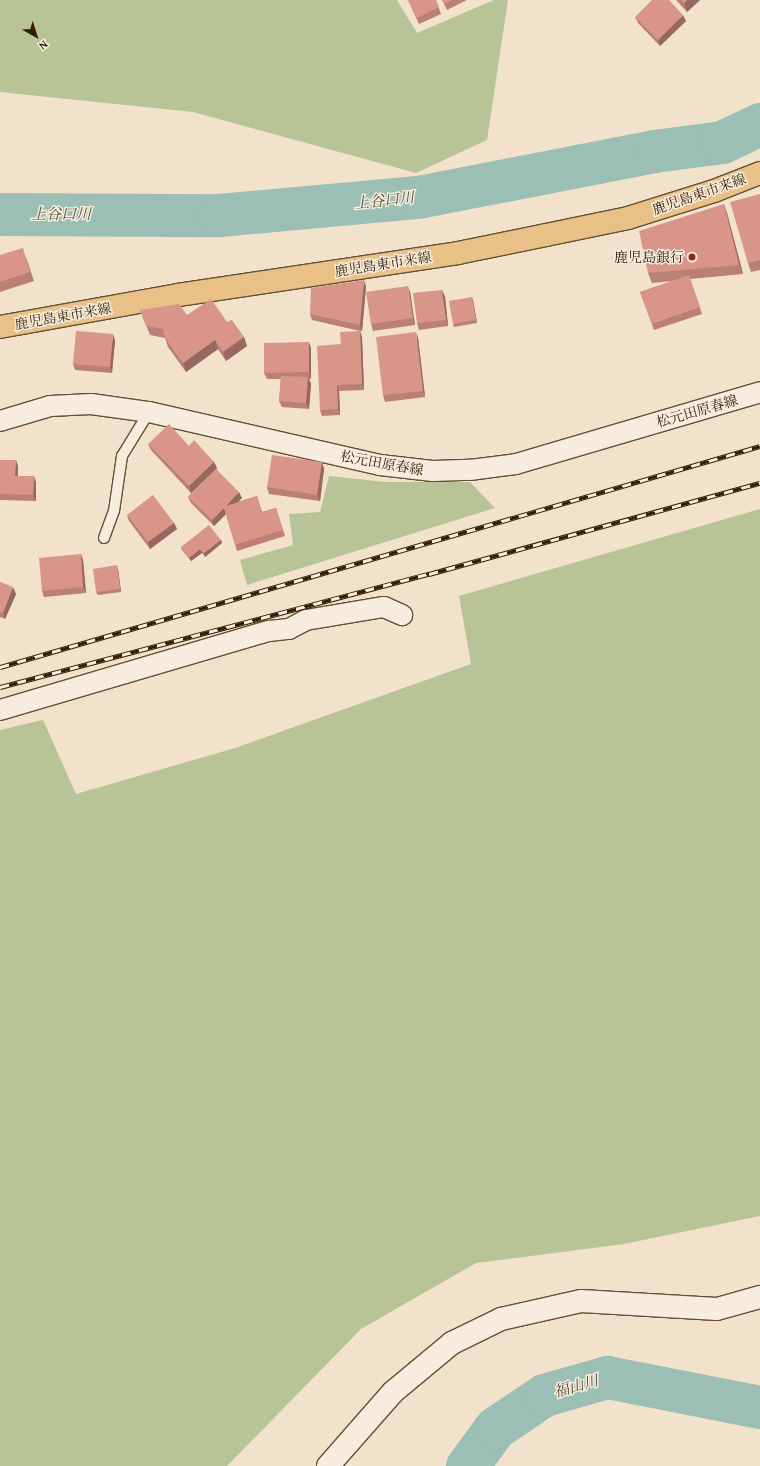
<!DOCTYPE html>
<html>
<head>
<meta charset="utf-8">
<style>
  body { margin:0 }
  #map { position:relative; width:760px; height:1466px; overflow:hidden; background:#f2e2cb; font-family:"Gentium Book Plus","Noto Serif JP",serif }
  div>[style] { position:absolute }
  [style*='--x'] { left:calc(var(--x)*1px); top:calc(var(--y)*1px); width:calc(var(--w)*1px); rotate:calc(var(--a)*1deg) }
  .green>* { inset:0; background:#b9c398 }
  .river>* { height:43px; margin:-21.5px; padding:0 21.5px; transform-origin:21.5px; border-radius:21.5px; background:#9bbeb5 }
  .roads { filter:drop-shadow(1px 0 #634f36) drop-shadow(-1px 0 #634f36) drop-shadow(0 1px #634f36) drop-shadow(0 -1px #634f36) }
  .lane>* { height:10px; margin:-5px; padding:0 5px; transform-origin:5px; border-radius:5px; background:#f7ecdd }
  .street>* { height:20px; margin:-10px; padding:0 10px; transform-origin:10px; border-radius:10px; background:#f7ecdd }
  .secondary>* { height:22px; margin:-11px; padding:0 11px; transform-origin:11px; border-radius:11px; background:#f7ecdd }
  .primary>* { height:22px; margin:-11px; padding:0 11px; transform-origin:11px; border-radius:11px; background:#e9c186 }
  .rail>* { height:4.5px; margin-top:-2.25px; transform-origin:0; background:repeating-linear-gradient(90deg,#f7ecdd 0 9px,#331e04 0 18px); box-sizing:border-box; border-block:1px solid #331e04 }
  .wall>* { inset:0; background:#ba8075 }
  .shaded-wall>* { inset:0; background:#97685f }
  .building>* { inset:0; background:#d89588 }
  .dots>* { width:11px; height:11px; translate:-50% -50%; box-sizing:border-box; border:2px solid #f7ecdd; border-radius:50% }
  span { translate:-50% -50%; white-space:nowrap; text-align:center; line-height:1.15; -webkit-text-stroke:3px #f7ecdd; paint-order:stroke }
  .street-label { font-size:14px; color:#331e04 }
  .poi-label { font-size:14px; color:#331e04 }
  .right { translate:-100% -50%; text-align:right }
  .water-label { font-size:15px; color:#524e39; font-style:italic }
  .north { position:absolute; left:16px; top:16px; width:40px; height:40px; -webkit-text-stroke:3px #f7ecdd; paint-order:stroke; rotate:141deg; font-size:11px; font-weight:700; line-height:16px; text-align:center; color:#331e04 }
  .north::after { content:''; display:block; margin:auto; width:14px; height:18px; background:#331e04; clip-path:polygon(50% 0,100% 100%,50% 72%,0 100%) }
</style>
</head>
<body>
<div id="map">
  <div class="green">
    <i style="clip-path:polygon(0 0,397px 0,417px 33px,494px 0,508px 0,487px 140px,416px 173px,193px 112px,0 92px)"></i>
    <i style="clip-path:polygon(329px 476px,386px 482px,470px 482px,495px 508px,247px 585px,240px 560px,293px 545px,289px 514px,320px 512px)"></i>
    <i style="clip-path:polygon(760px 509px,760px 1216px,624px 1244px,476px 1263px,361px 1329px,227px 1466px,0 1466px,0 730px,43px 720px,76px 794px,235px 748px,471px 664px,459px 596px)"></i>
  </div>
  <div class="river">
    <i style="--x:0;--y:214;--w:219;--a:0.3"></i>
    <i style="--x:219;--y:215;--w:200;--a:-5.2"></i>
    <i style="--x:418;--y:197;--w:240;--a:-11"></i>
    <i style="--x:654;--y:151;--w:69;--a:-7.5"></i>
    <i style="--x:722;--y:142;--w:42;--a:-25.3"></i>
    <i style="--x:467;--y:1466;--w:47;--a:-53.6"></i>
    <i style="--x:495;--y:1428;--w:59;--a:-34"></i>
    <i style="--x:544;--y:1395;--w:66;--a:-15.9"></i>
    <i style="--x:607;--y:1377;--w:156;--a:11.1"></i>
  </div>
  <div class="roads">
    <div class="lane">
      <i style="--x:104;--y:538;--w:29;--a:-70"></i>
      <i style="--x:114;--y:511;--w:56;--a:-81.7"></i>
      <i style="--x:122;--y:456;--w:52;--a:-58.5"></i>
    </div>
    <div class="street">
      <i style="--x:0;--y:421;--w:52;--a:-16.7"></i>
      <i style="--x:50;--y:406;--w:41;--a:-2.8"></i>
      <i style="--x:91;--y:404;--w:59;--a:7.9"></i>
      <i style="--x:149;--y:412;--w:237;--a:12.9"></i>
      <i style="--x:380;--y:465;--w:53;--a:6.5"></i>
      <i style="--x:433;--y:471;--w:37;--a:-2"></i>
      <i style="--x:470;--y:470;--w:46;--a:-7.4"></i>
      <i style="--x:516;--y:464;--w:254;--a:-16.4"></i>
      <i style="--x:0;--y:710;--w:280;--a:-16.4"></i>
      <i style="--x:269;--y:631;--w:20;--a:-6"></i>
      <i style="--x:289;--y:629;--w:19;--a:-28"></i>
      <i style="--x:306;--y:620;--w:79;--a:-9.5"></i>
      <i style="--x:384;--y:607;--w:20;--a:24"></i>
    </div>
    <div class="secondary">
      <i style="--x:328;--y:1466;--w:98;--a:-48.7"></i>
      <i style="--x:393;--y:1392;--w:77;--a:-39.7"></i>
      <i style="--x:452;--y:1343;--w:55;--a:-26.1"></i>
      <i style="--x:501;--y:1319;--w:82;--a:-12.7"></i>
      <i style="--x:581;--y:1301;--w:136;--a:3.4"></i>
      <i style="--x:717;--y:1309;--w:45;--a:-15.6"></i>
    </div>
    <div class="primary">
      <i style="--x:0;--y:327;--w:181;--a:-10.2"></i>
      <i style="--x:178;--y:295;--w:283;--a:-8.5"></i>
      <i style="--x:458;--y:253;--w:90;--a:-11.6"></i>
      <i style="--x:546;--y:235;--w:84;--a:-11.7"></i>
      <i style="--x:628;--y:218;--w:90;--a:-17.4"></i>
      <i style="--x:714;--y:191;--w:49;--a:-21.4"></i>
    </div>
  </div>
  <div class="rail">
    <i style="--x:0;--y:667;--w:791;--a:-16.21"></i>
    <i style="--x:0;--y:687;--w:444;--a:-14.8"></i>
    <i style="--x:429;--y:574;--w:343;--a:-15.4"></i>
  </div>
  <div class="wall">
    <i style="clip-path:polygon(408px 0,436px 0,441px 14px,419px 24px)"></i>
    <i style="clip-path:polygon(442px 0,467px 0,447px 10px)"></i>
    <i style="clip-path:polygon(676px 0,700px 0,687px 12px)"></i>
    <i style="clip-path:polygon(635px 17px,686px 21px,660px 46px,638px 23px)"></i>
    <i style="clip-path:polygon(760px 194px,760px 270px,751px 272px,748px 263px)"></i>
    <i style="clip-path:polygon(724px 204px,727px 213px,743px 274px,690px 279px,702px 314px,654px 330px,640px 292px,673px 281px,652px 283px,648px 273px)"></i>
    <i style="clip-path:polygon(0 255px,26px 257px,34px 281px,0 292px)"></i>
    <i style="clip-path:polygon(366px 286px,362px 331px,360px 331px,362px 337px,364px 390px,339px 391px,340px 415px,322px 416px,320px 410px,341px 344px,360px 331px,312px 320px,310px 314px)"></i>
    <i style="clip-path:polygon(442px 290px,445px 297px,448px 326px,419px 330px,417px 323px)"></i>
    <i style="clip-path:polygon(410px 292px,415px 325px,373px 331px,371px 324px)"></i>
    <i style="clip-path:polygon(472px 297px,473px 300px,477px 323px,454px 327px,453px 324px)"></i>
    <i style="clip-path:polygon(140px 310px,187px 315px,227px 322px,244px 337px,247px 346px,226px 361px,218px 349px,186px 372px,168px 347px,165px 338px,150px 335px)"></i>
    <i style="clip-path:polygon(418px 338px,425px 397px,385px 402px,383px 395px)"></i>
    <i style="clip-path:polygon(115px 340px,112px 373px,75px 370px,73px 364px)"></i>
    <i style="clip-path:polygon(311px 348px,311px 379px,309px 379px,311px 384px,309px 409px,282px 407px,279px 401px,281px 379px,267px 379px,264px 373px)"></i>
    <i style="clip-path:polygon(148px 444px,189px 446px,214px 462px,217px 468px,216px 469px,242px 498px,237px 502px,257px 496px,262px 512px,276px 508px,285px 536px,237px 551px,226px 514px,214px 526px,191px 503px,188px 497px,214px 471px,191px 493px,151px 450px)"></i>
    <i style="clip-path:polygon(0 460px,18px 466px,18px 476px,36px 482px,36px 501px,0 500px)"></i>
    <i style="clip-path:polygon(322px 462px,324px 469px,320px 501px,269px 494px,267px 487px)"></i>
    <i style="clip-path:polygon(127px 515px,174px 523px,177px 529px,150px 549px,129px 521px)"></i>
    <i style="clip-path:polygon(221px 540px,222px 543px,205px 557px,202px 553px,191px 561px,182px 550px,181px 547px)"></i>
    <i style="clip-path:polygon(81px 554px,83px 560px,86px 593px,44px 597px,42px 591px)"></i>
    <i style="clip-path:polygon(118px 569px,121px 592px,98px 595px,96px 592px)"></i>
    <i style="clip-path:polygon(0 582px,16px 594px,5px 619px,0 617px)"></i>
  </div>
  <div class="shaded-wall">
    <i style="clip-path:polygon(687px 0,700px 0,687px 12px,684px 3px)"></i>
    <i style="clip-path:polygon(683px 15px,686px 21px,660px 46px,658px 40px)"></i>
    <i style="clip-path:polygon(724px 204px,727px 213px,743px 274px,739px 265px)"></i>
    <i style="clip-path:polygon(364px 280px,366px 286px,362px 331px,360px 325px)"></i>
    <i style="clip-path:polygon(408px 286px,410px 292px,415px 325px,413px 318px)"></i>
    <i style="clip-path:polygon(442px 290px,445px 297px,448px 326px,446px 320px)"></i>
    <i style="clip-path:polygon(472px 297px,473px 300px,477px 323px,476px 320px)"></i>
    <i style="clip-path:polygon(360px 331px,362px 337px,364px 390px,362px 384px)"></i>
    <i style="clip-path:polygon(416px 332px,418px 338px,425px 397px,423px 391px)"></i>
    <i style="clip-path:polygon(113px 334px,115px 340px,112px 373px,110px 367px)"></i>
    <i style="clip-path:polygon(244px 337px,247px 346px,226px 361px,223px 352px)"></i>
    <i style="clip-path:polygon(215px 340px,218px 349px,186px 372px,183px 363px)"></i>
    <i style="clip-path:polygon(309px 342px,311px 348px,311px 379px,309px 372px)"></i>
    <i style="clip-path:polygon(308px 377px,311px 384px,309px 409px,306px 403px)"></i>
    <i style="clip-path:polygon(337px 385px,339px 391px,340px 415px,338px 409px)"></i>
    <i style="clip-path:polygon(16px 460px,18px 466px,17px 482px,15px 476px)"></i>
    <i style="clip-path:polygon(214px 462px,217px 468px,191px 493px,189px 486px)"></i>
    <i style="clip-path:polygon(322px 462px,324px 469px,320px 501px,317px 495px)"></i>
    <i style="clip-path:polygon(34px 476px,36px 482px,36px 501px,33px 495px)"></i>
    <i style="clip-path:polygon(239px 492px,242px 498px,228px 512px,226px 506px)"></i>
    <i style="clip-path:polygon(224px 508px,226px 514px,214px 526px,212px 520px)"></i>
    <i style="clip-path:polygon(174px 523px,177px 529px,150px 549px,148px 542px)"></i>
    <i style="clip-path:polygon(221px 540px,222px 543px,205px 557px,204px 553px)"></i>
    <i style="clip-path:polygon(200px 549px,202px 553px,191px 561px,189px 558px)"></i>
    <i style="clip-path:polygon(81px 554px,83px 560px,86px 593px,83px 587px)"></i>
    <i style="clip-path:polygon(117px 565px,118px 569px,121px 592px,120px 589px)"></i>
    <i style="clip-path:polygon(13px 587px,16px 594px,5px 619px,3px 613px)"></i>
  </div>
  <div class="building">
    <i style="clip-path:polygon(408px 0,436px 0,439px 7px,417px 18px)"></i>
    <i style="clip-path:polygon(443px 0,452px 0,444px 4px)"></i>
    <i style="clip-path:polygon(652px 0,669px 0,683px 15px,658px 40px,635px 17px)"></i>
    <i style="clip-path:polygon(681px 0,687px 0,684px 3px)"></i>
    <i style="clip-path:polygon(760px 194px,760px 260px,748px 263px,730px 202px)"></i>
    <i style="clip-path:polygon(724px 204px,739px 265px,648px 273px,639px 231px)"></i>
    <i style="clip-path:polygon(23px 248px,30px 272px,0 282px,0 255px)"></i>
    <i style="clip-path:polygon(689px 275px,700px 307px,652px 324px,640px 292px)"></i>
    <i style="clip-path:polygon(364px 280px,360px 325px,310px 314px,311px 288px)"></i>
    <i style="clip-path:polygon(408px 286px,413px 318px,371px 324px,366px 292px)"></i>
    <i style="clip-path:polygon(442px 290px,446px 320px,417px 323px,413px 293px)"></i>
    <i style="clip-path:polygon(472px 297px,476px 320px,453px 324px,449px 301px)"></i>
    <i style="clip-path:polygon(211px 299px,227px 322px,232px 320px,244px 337px,223px 352px,215px 340px,183px 363px,165px 338px,163px 329px,146px 326px,140px 310px,179px 304px,187px 315px)"></i>
    <i style="clip-path:polygon(76px 331px,113px 334px,110px 367px,73px 364px)"></i>
    <i style="clip-path:polygon(360px 331px,362px 384px,337px 385px,338px 409px,320px 410px,317px 346px,341px 344px,340px 332px)"></i>
    <i style="clip-path:polygon(416px 332px,423px 391px,383px 395px,376px 337px)"></i>
    <i style="clip-path:polygon(309px 342px,309px 372px,264px 373px,264px 343px)"></i>
    <i style="clip-path:polygon(281px 376px,308px 377px,306px 403px,279px 401px)"></i>
    <i style="clip-path:polygon(169px 424px,189px 446px,194px 440px,214px 462px,189px 486px,148px 444px)"></i>
    <i style="clip-path:polygon(272px 455px,322px 462px,317px 495px,267px 487px)"></i>
    <i style="clip-path:polygon(0 460px,16px 460px,15px 476px,34px 476px,33px 495px,0 494px)"></i>
    <i style="clip-path:polygon(216px 469px,239px 492px,226px 506px,257px 496px,261px 512px,276px 508px,283px 530px,235px 545px,224px 508px,212px 520px,188px 497px)"></i>
    <i style="clip-path:polygon(153px 495px,174px 523px,148px 542px,127px 515px)"></i>
    <i style="clip-path:polygon(209px 525px,221px 540px,204px 553px,200px 549px,189px 558px,181px 547px)"></i>
    <i style="clip-path:polygon(81px 554px,83px 587px,42px 591px,39px 558px)"></i>
    <i style="clip-path:polygon(117px 565px,120px 589px,96px 592px,93px 569px)"></i>
    <i style="clip-path:polygon(0 582px,13px 587px,3px 613px,0 612px)"></i>
  </div>
  <div class="dots">
    <i style="left:692px;top:257px;background:#8f2418"></i>
  </div>
  <div class="street-label">
    <span style="left:699px;top:194px;rotate:-19deg">鹿児島東市来線</span>
    <span style="left:383px;top:264px;rotate:-9deg">鹿児島東市来線</span>
    <span style="left:63px;top:316px;rotate:-10deg">鹿児島東市来線</span>
    <span style="left:697px;top:411px;rotate:-16deg">松元田原春線</span>
    <span style="left:382px;top:463px;rotate:10deg">松元田原春線</span>
  </div>
  <div class="poi-label">
    <span class="right" style="left:684px;top:257px">鹿児島銀行</span>
  </div>
  <div class="water-label">
    <span style="left:384px;top:200px;rotate:-6deg">上谷口川</span>
    <span style="left:61px;top:214px">上谷口川</span>
    <span style="left:576px;top:1386px;rotate:-16deg">福山川</span>
  </div>
  <div class="north">N</div>
</div>
</body>
</html>
